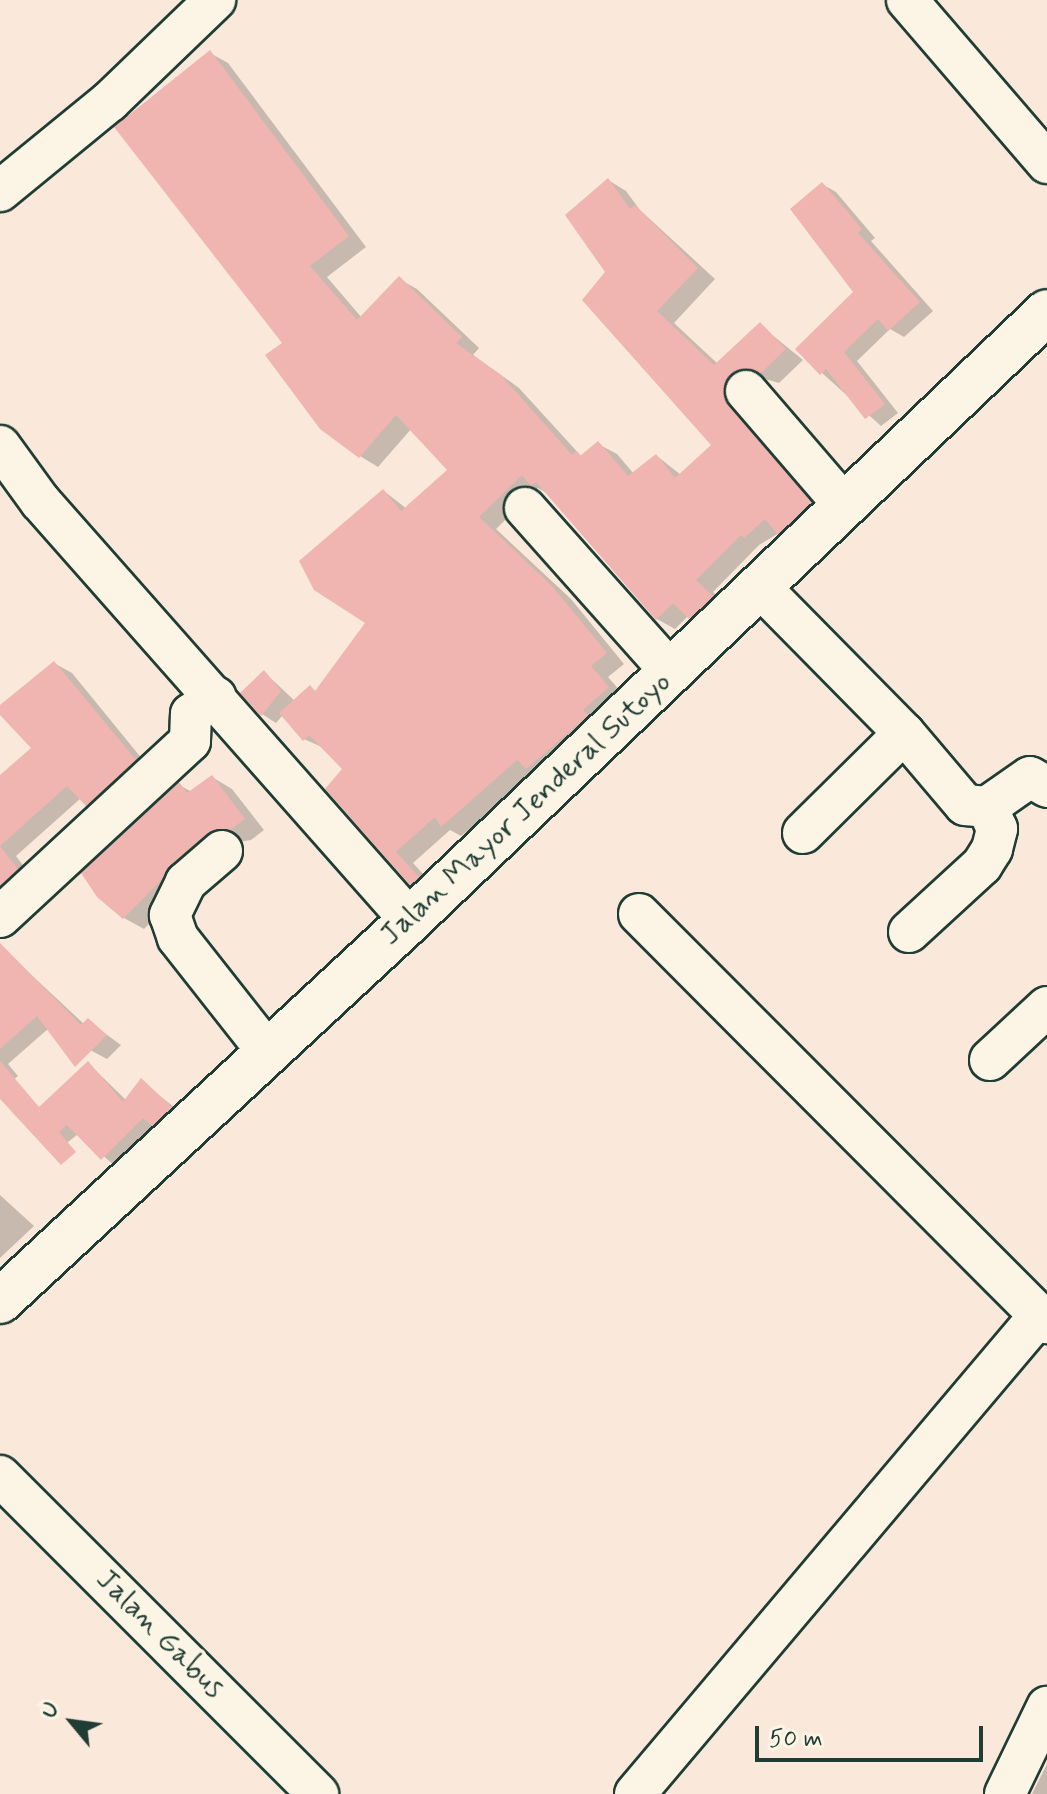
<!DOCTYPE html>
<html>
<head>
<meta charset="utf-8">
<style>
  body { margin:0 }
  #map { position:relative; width:1047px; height:1794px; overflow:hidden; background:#fae8db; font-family:Mynerve,sans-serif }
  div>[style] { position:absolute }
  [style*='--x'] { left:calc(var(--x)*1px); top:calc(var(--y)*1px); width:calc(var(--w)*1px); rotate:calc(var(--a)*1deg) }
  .shadow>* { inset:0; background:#0003 }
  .building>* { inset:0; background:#f0b4b1 }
  .roads { filter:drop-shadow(2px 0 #1f3d34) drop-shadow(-2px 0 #1f3d34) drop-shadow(0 2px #1f3d34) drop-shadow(0 -2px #1f3d34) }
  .minor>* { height:40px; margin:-20px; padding:0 20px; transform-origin:20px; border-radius:20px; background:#fcf5e5 }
  .major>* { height:44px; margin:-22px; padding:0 22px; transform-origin:22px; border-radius:22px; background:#fcf5e5 }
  span { translate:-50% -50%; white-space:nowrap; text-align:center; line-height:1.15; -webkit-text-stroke:7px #fcf5e5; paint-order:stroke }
  .street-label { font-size:30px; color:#1f3d34 }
  .north { position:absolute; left:32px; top:1682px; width:80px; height:80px; -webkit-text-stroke:6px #fcf5e5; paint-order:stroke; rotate:299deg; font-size:22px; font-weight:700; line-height:32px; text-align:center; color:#1f3d34 }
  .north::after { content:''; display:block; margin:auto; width:28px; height:36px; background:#1f3d34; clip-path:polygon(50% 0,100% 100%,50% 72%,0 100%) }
  .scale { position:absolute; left:755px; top:1726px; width:228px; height:36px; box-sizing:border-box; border:4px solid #1f3d34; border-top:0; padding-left:10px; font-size:24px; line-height:28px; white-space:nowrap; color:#1f3d34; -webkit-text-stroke:6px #fcf5e5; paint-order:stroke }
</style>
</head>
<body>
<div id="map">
  <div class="shadow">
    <i style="clip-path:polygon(210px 53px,228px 63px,366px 247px,327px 277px,362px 318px,399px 279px,417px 289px,479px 348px,473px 355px,519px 388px,582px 457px,598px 444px,617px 454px,634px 474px,657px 456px,681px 475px,714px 445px,608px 272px,608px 180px,626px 191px,640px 210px,715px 279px,674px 323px,718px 364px,760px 325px,803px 360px,779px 383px,762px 378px,750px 383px,829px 514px,797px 544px,779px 533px,759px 545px,713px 592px,730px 608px,709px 628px,689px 615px,675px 629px,657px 619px,550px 495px,538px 488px,496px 529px,571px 599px,624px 664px,608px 677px,627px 699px,461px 836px,450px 830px,413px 863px,436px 888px,430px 894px,411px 884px,328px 789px,345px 769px,324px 748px,304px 739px,283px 715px,276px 723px,262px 714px,264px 672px,295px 701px,310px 688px,317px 692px,368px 623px,384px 491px,407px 509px,450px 470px,412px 428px,378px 467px,360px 456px)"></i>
    <i style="clip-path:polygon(822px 184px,836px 192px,875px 238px,871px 241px,933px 311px,904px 337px,890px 329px,857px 361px,898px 413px,881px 426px,822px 373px,856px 292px)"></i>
    <i style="clip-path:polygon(54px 663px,72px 673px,152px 771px,104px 815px,81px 798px,16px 856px,34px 880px,0 893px,0 778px,34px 748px,0 707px)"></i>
    <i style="clip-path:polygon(212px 777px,232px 789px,264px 830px,251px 840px,227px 844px,144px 929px,124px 918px,179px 785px,192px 792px)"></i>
    <i style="clip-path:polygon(10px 955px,84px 1024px,88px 1021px,121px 1045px,107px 1059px,49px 1028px,8px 1064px,18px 1076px,0 1090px,0 966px)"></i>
    <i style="clip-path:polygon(88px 1063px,127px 1101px,141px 1081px,184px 1115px,166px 1132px,155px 1126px,115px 1166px,78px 1134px,57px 1151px,44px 1144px)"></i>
    <i style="clip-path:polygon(0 1195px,34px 1226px,0 1258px)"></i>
    <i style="clip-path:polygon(1047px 1764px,1047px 1794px,1032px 1794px)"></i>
  </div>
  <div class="building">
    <i style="clip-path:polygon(210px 50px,349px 236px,310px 266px,357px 320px,399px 276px,462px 337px,456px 343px,501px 375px,572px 455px,576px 451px,580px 456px,598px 441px,628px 476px,656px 454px,675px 478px,711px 445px,582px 300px,605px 272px,565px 215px,608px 178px,630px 209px,635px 205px,698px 268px,657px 311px,714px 365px,760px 322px,786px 349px,760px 374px,742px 368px,732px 373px,723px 394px,811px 502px,778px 535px,765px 519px,744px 538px,741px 535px,696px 580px,713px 596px,689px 619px,673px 603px,656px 620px,536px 482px,531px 486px,522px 475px,479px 517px,552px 586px,607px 653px,591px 666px,609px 687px,583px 710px,589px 715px,526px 769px,517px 760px,441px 827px,435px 817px,396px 852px,419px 877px,410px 885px,325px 789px,342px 769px,309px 735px,303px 741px,279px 713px,310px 685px,315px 691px,365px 623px,314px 590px,299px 561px,383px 489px,401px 511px,447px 470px,396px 415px,359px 458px,320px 429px,265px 355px,282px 343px,114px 127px)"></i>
    <i style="clip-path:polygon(822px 182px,862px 229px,858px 233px,920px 302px,888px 331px,878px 319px,844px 352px,885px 404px,865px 419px,826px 369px,820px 375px,795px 349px,853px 292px,790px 209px)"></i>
    <i style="clip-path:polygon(54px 661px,136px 760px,86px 806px,67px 786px,0 846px,18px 869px,0 886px,0 775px,31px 748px,0 715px,0 705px)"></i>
    <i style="clip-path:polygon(264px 670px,281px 691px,261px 716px,240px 693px)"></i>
    <i style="clip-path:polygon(212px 775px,245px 819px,230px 830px,207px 834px,123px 919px,97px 897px,81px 873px,179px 782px,187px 793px)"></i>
    <i style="clip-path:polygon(0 943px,81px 1025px,88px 1018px,107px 1035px,75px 1067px,37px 1016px,0 1049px)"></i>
    <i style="clip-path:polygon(0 1061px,39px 1107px,88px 1061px,123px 1102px,141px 1078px,172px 1107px,152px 1126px,143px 1118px,101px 1160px,67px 1125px,59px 1132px,76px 1152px,61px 1165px,0 1099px)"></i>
  </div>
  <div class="roads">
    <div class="minor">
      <i style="--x:907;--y:0;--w:215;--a:49.3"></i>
      <i style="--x:0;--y:191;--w:142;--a:-39.3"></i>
      <i style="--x:110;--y:101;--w:146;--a:-43.9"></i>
      <i style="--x:746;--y:391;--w:152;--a:49.3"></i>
      <i style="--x:0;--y:446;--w:68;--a:54"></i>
      <i style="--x:40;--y:501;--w:559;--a:48.55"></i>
      <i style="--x:525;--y:508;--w:220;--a:48.3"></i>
      <i style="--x:760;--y:587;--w:205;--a:45.4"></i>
      <i style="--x:904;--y:733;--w:94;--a:49.7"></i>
      <i style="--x:965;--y:805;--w:22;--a:5"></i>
      <i style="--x:987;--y:807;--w:52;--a:-34.9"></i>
      <i style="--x:1030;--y:777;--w:20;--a:30"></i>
      <i style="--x:803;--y:833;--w:142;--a:-44.7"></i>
      <i style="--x:222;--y:851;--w:48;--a:139.3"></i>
      <i style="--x:186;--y:882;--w:37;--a:116"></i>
      <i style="--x:170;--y:915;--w:24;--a:71"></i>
      <i style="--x:178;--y:938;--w:142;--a:51.8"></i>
      <i style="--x:639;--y:914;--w:578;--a:45.07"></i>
      <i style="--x:0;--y:917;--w:259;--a:-42.8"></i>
      <i style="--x:190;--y:741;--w:27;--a:-88"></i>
      <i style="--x:191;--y:714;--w:30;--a:-34"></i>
      <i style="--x:909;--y:932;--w:99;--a:-42.5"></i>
      <i style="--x:982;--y:865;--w:19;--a:-58"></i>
      <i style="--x:992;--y:849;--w:21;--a:-76"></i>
      <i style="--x:997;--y:829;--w:24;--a:-114"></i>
      <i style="--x:990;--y:1060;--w:78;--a:-42.9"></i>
      <i style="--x:0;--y:1476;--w:450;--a:45"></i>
      <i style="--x:635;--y:1794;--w:626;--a:-49.8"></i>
      <i style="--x:1005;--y:1794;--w:97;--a:-64.2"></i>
    </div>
    <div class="major">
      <i style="--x:0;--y:1301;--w:554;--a:-42.88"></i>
      <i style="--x:406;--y:924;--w:886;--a:-43.67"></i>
    </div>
  </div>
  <div class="street-label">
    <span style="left:526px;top:809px;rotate:-43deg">Jalan Mayor Jenderal Sutoyo</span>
    <span style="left:160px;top:1634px;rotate:45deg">Jalan Gabus</span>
  </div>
  <div class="north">U</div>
  <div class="scale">50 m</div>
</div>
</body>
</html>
